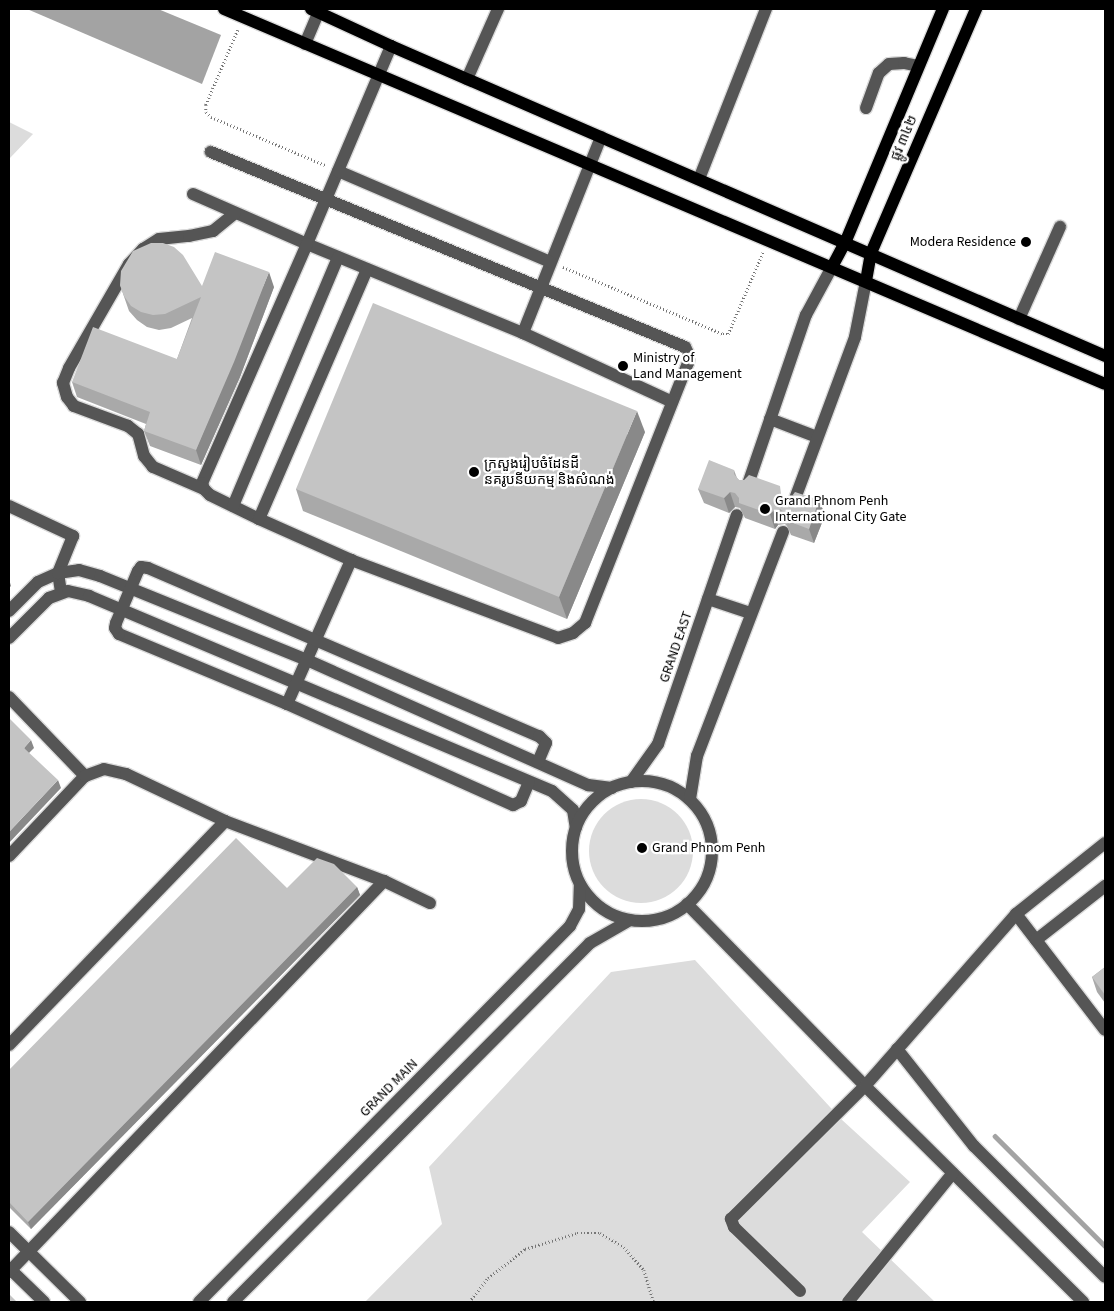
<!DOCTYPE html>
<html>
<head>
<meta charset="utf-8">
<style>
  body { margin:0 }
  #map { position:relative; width:1114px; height:1311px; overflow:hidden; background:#fff; font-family:"Source Sans 3","Noto Sans Khmer",sans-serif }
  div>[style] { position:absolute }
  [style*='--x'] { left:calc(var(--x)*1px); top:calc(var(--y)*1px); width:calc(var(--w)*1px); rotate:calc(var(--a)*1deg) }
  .green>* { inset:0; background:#dcdcdc }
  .round { border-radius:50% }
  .water>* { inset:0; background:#a3a3a3 }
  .stream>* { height:4.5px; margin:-2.25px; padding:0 2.25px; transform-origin:2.25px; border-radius:2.25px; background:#a3a3a3 }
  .path>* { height:2.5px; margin-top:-1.25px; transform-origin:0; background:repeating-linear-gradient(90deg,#777 0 1px,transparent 0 3.5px) }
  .roads { filter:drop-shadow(1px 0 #dbdbdb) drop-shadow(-1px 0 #dbdbdb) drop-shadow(0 1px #dbdbdb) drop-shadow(0 -1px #dbdbdb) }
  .minor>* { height:12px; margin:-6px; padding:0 6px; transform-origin:6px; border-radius:6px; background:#555 }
  .minor>.ring { margin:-6px; padding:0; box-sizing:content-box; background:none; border:12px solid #555; border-radius:50% }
  .major>* { height:12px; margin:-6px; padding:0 6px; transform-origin:6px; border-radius:6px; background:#000 }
  .wall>* { inset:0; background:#a9a9a9 }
  .shaded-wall>* { inset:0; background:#898989 }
  .building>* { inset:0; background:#c4c4c4 }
  .dots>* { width:14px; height:14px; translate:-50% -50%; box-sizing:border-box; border:2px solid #fff; border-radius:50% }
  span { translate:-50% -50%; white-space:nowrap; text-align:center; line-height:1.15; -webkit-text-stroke:4.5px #fff; paint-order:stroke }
  .street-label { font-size:14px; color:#000 }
  .poi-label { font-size:14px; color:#000 }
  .right { translate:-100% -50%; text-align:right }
  .left { translate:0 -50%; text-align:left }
  .frame { position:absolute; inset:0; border:10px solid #000; pointer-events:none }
</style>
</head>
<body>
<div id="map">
  <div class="green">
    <i style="clip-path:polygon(9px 122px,33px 134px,9px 159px)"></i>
    <i class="round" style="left:589px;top:799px;width:104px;height:104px"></i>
    <i style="clip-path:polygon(695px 960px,841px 1119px,910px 1182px,862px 1232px,935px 1302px,365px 1302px,442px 1224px,429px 1167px,611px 972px)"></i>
  </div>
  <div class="water">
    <i style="clip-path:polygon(27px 9px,158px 9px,221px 35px,202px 84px)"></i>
  </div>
  <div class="stream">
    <i style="--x:995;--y:1136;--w:156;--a:45"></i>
  </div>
  <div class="path">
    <i style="--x:238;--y:30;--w:82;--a:113.1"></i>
    <i style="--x:206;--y:105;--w:7;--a:90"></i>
    <i style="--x:206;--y:112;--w:7;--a:45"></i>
    <i style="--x:211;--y:117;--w:124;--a:22.8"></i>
    <i style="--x:563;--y:267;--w:173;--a:22.7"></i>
    <i style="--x:723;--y:334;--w:5;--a:0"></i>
    <i style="--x:728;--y:334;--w:89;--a:-66.9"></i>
    <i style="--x:469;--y:1302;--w:31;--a:-52"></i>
    <i style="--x:488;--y:1278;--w:47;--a:-38.1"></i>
    <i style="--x:525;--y:1249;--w:54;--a:-17.1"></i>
    <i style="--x:577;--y:1233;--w:23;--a:0"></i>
    <i style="--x:600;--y:1233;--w:28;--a:30"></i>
    <i style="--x:624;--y:1247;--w:30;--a:49"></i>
    <i style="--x:644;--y:1270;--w:34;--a:73"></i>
  </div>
  <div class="roads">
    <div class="minor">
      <i style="--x:305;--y:44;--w:38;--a:-67"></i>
      <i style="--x:391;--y:46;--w:215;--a:113"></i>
      <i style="--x:307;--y:244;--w:234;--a:22.4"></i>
      <i style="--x:523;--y:333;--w:211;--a:-68.3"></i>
      <i style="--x:467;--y:79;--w:77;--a:-66.1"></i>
      <i style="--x:866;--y:108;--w:37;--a:-70"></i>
      <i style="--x:879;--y:73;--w:13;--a:-42"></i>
      <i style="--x:889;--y:64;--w:15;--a:-4"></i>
      <i style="--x:904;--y:63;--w:14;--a:12"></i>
      <i style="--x:338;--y:171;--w:231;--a:23.2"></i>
      <i style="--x:699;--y:179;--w:183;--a:-68.5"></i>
      <i style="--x:193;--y:194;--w:124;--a:23.7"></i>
      <i style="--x:307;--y:244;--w:261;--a:113.7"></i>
      <i style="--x:202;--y:483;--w:6;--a:72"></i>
      <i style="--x:204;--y:489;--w:8;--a:45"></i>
      <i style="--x:210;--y:495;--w:55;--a:26.1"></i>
      <i style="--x:259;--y:519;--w:101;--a:24"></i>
      <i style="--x:351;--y:560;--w:221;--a:20.6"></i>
      <i style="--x:558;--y:638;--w:16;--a:-18"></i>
      <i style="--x:573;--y:633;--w:16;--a:-40"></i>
      <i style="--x:585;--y:623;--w:280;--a:-68.4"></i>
      <i style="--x:688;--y:363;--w:8;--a:-83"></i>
      <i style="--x:689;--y:355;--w:9;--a:-117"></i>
      <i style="--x:685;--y:347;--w:513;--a:-157.64"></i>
      <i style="--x:1019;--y:319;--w:101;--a:-66"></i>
      <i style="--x:523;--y:333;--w:164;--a:24.8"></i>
      <i style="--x:770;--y:419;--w:50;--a:21"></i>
      <i style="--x:747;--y:487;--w:182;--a:-71.1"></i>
      <i style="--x:806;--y:315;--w:55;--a:-61.6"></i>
      <i style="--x:204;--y:489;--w:56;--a:-156.7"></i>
      <i style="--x:153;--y:467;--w:14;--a:-129"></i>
      <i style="--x:144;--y:456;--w:23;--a:-105"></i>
      <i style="--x:138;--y:434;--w:13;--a:-141"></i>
      <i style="--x:128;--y:426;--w:58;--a:-159.7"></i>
      <i style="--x:74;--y:406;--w:11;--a:-128"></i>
      <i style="--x:67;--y:397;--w:15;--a:-106"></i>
      <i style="--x:63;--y:383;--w:16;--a:-68"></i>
      <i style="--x:69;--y:368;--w:120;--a:-60"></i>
      <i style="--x:129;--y:264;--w:21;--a:-47"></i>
      <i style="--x:143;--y:249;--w:19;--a:-32"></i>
      <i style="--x:159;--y:239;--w:30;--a:-6"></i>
      <i style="--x:189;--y:236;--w:25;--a:-12"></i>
      <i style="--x:213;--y:231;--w:28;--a:-39"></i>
      <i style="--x:793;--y:504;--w:178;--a:-69.6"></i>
      <i style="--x:855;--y:337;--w:57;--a:-78.9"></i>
      <i style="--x:9;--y:506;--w:71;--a:25.1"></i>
      <i style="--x:73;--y:536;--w:40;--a:112"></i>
      <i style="--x:58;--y:573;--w:19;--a:81"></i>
      <i style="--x:233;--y:506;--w:270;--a:-67.1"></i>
      <i style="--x:259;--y:519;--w:272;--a:-66.6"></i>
      <i style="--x:708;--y:599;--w:44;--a:18.4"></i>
      <i style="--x:9;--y:611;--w:41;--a:-45"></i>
      <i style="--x:38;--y:582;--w:22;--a:-24"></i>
      <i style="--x:58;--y:573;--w:21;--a:-8"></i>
      <i style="--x:79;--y:570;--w:22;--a:16"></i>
      <i style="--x:100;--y:576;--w:223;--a:22.1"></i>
      <i style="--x:307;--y:660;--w:308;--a:24"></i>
      <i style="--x:588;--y:785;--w:24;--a:7"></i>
      <i style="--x:9;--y:638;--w:57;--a:-45"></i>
      <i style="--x:49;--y:598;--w:20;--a:-20"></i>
      <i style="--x:68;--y:591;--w:22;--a:13"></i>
      <i style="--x:89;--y:596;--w:502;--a:22.84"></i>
      <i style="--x:552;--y:791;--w:28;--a:42"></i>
      <i style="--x:573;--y:810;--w:18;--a:81"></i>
      <i style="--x:9;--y:697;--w:110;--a:46.1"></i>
      <i style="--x:287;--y:704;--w:158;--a:-66"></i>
      <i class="ring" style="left:572px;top:781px;width:128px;height:128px"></i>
      <i style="--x:529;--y:782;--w:21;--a:113"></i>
      <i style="--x:521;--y:801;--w:9;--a:153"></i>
      <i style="--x:513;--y:805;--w:248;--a:-155.9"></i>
      <i style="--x:287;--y:704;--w:182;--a:-157.4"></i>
      <i style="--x:119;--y:634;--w:7;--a:-124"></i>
      <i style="--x:115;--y:628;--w:5;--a:-79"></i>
      <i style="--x:116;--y:623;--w:56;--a:-67.1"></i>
      <i style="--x:138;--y:571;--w:5;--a:-53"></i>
      <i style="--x:141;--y:567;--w:7;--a:8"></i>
      <i style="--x:148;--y:568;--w:426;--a:23.3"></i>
      <i style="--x:539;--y:736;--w:10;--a:45"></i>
      <i style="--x:546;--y:743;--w:21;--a:113"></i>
      <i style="--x:631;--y:782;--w:47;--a:-54.6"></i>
      <i style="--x:658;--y:744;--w:242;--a:-71"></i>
      <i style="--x:690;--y:799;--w:44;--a:-80.8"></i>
      <i style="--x:697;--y:756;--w:240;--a:-69"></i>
      <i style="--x:9;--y:856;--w:110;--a:-46.5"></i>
      <i style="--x:85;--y:776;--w:20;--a:-20"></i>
      <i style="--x:104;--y:769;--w:23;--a:13"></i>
      <i style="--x:126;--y:774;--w:110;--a:25.4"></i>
      <i style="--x:225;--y:821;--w:170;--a:20.7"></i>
      <i style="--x:384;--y:881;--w:51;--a:25.6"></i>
      <i style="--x:687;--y:904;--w:255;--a:45.6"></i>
      <i style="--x:865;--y:1086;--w:307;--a:44.7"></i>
      <i style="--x:1016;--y:914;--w:146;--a:52.5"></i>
      <i style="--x:1036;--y:940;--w:88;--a:-38"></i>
      <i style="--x:9;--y:1045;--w:311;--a:-46"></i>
      <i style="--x:897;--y:1049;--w:124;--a:51.6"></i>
      <i style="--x:974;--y:1146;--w:185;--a:45"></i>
      <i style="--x:9;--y:1232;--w:100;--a:44.6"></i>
      <i style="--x:9;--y:1268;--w:49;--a:44.2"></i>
      <i style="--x:9;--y:1272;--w:542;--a:-46.2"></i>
      <i style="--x:800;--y:1291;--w:92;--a:-135.9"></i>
      <i style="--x:734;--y:1227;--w:9;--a:-111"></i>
      <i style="--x:731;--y:1219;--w:189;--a:-44.8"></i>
      <i style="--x:865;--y:1086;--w:229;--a:-48.7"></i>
      <i style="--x:1016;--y:914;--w:114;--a:-38.6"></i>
      <i style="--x:199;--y:1302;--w:528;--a:-45.38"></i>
      <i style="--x:570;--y:926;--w:19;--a:-62"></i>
      <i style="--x:579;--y:909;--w:25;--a:-88"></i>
      <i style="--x:233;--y:1302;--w:506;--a:-45.16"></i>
      <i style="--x:590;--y:943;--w:46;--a:-29.9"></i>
      <i style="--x:848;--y:1302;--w:166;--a:-50.9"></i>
    </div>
    <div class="major">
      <i style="--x:224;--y:9;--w:957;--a:23.06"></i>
      <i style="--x:311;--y:9;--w:88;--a:24.8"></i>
      <i style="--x:391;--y:46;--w:778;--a:23.47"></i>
      <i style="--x:832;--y:267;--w:27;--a:-62"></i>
      <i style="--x:845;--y:243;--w:254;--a:-67.3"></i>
      <i style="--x:866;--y:281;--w:28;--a:-80"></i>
      <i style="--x:871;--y:253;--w:266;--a:-66.7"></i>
    </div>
  </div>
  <div class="wall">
    <i style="clip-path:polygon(120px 285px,274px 287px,240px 377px,201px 465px,150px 446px,144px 431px,146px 424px,77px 397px,72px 382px,177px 359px,192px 318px,171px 328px,159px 330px,147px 327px,137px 320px,129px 311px)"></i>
    <i style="clip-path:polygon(645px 432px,567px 619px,303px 511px,296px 489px)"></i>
    <i style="clip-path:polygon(734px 470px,737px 478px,739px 480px,785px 497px,819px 500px,825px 515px,814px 543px,791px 535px,787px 526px,785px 524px,778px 525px,775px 529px,745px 518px,740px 508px,735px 507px,729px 513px,704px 503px,698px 489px)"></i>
    <i style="clip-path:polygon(357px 887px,360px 895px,31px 1229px,9px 1207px,9px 1070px,287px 888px)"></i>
    <i style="clip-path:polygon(1105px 967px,1105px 1003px,1097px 992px,1092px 977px)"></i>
  </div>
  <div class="shaded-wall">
    <i style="clip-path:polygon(269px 272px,274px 287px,240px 377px,201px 465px,196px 450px)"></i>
    <i style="clip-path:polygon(637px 411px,645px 432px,567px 619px,559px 597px)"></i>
    <i style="clip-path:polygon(730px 492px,735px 507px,729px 513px,724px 498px)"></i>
    <i style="clip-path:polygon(819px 500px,825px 515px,814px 543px,809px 529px)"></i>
    <i style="clip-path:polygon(773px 511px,778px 525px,775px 529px,770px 514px)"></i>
    <i style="clip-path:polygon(9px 579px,11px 586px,9px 588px)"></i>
    <i style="clip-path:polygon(31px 740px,34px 748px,27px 755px,24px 748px)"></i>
    <i style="clip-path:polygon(58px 780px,61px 788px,9px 843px,9px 832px)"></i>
    <i style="clip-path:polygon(357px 887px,360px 895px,31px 1229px,28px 1222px)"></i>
  </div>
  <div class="building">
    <i style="clip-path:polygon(151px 243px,163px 243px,174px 247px,183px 255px,202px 286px,215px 252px,269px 272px,234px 362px,196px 450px,144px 431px,150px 412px,72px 382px,93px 327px,177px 359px,201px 297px,165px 314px,153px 315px,141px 312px,131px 306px,124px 296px,120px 285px,121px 271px,133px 251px)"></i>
    <i style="clip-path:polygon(373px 303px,637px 411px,559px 597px,296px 489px)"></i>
    <i style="clip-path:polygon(709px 460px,734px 470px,734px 474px,739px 480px,744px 480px,749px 475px,780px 486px,781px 494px,785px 497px,792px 496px,795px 492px,819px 500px,809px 529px,785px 520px,784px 512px,780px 509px,773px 511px,770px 514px,739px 503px,739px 498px,735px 493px,730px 492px,724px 498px,698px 489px)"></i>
    <i style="clip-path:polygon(9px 718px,31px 740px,24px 748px,58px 780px,9px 832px)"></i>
    <i style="clip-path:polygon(236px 838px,287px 888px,317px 858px,334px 864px,357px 887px,28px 1222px,9px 1202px,9px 1070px)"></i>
    <i style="clip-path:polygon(1105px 967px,1105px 995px,1092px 977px)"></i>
    <i style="clip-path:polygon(9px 1294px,17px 1302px,9px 1302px)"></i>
  </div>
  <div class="dots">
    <i style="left:1026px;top:242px;background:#000"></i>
    <i style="left:623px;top:366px;background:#000"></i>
    <i style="left:474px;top:472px;background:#000"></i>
    <i style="left:765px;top:509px;background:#000"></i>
    <i style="left:642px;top:848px;background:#000"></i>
  </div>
  <div class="street-label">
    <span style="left:904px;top:138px;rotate:-67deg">ផ្លូវ ៣៤២</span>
    <span style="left:676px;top:647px;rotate:-71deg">GRAND EAST</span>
    <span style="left:389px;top:1088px;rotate:-45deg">GRAND MAIN</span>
  </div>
  <div class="poi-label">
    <span class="right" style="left:1016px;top:242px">Modera Residence</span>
    <span class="left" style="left:633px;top:366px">Ministry of<br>Land Management</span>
    <span class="left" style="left:484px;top:472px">ក្រសួងរៀបចំដែនដី<br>នគរូបនីយកម្ម និងសំណង់</span>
    <span class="left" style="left:775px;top:509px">Grand Phnom Penh<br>International City Gate</span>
    <span class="left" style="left:652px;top:848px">Grand Phnom Penh</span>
  </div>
  <div class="frame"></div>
</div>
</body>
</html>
